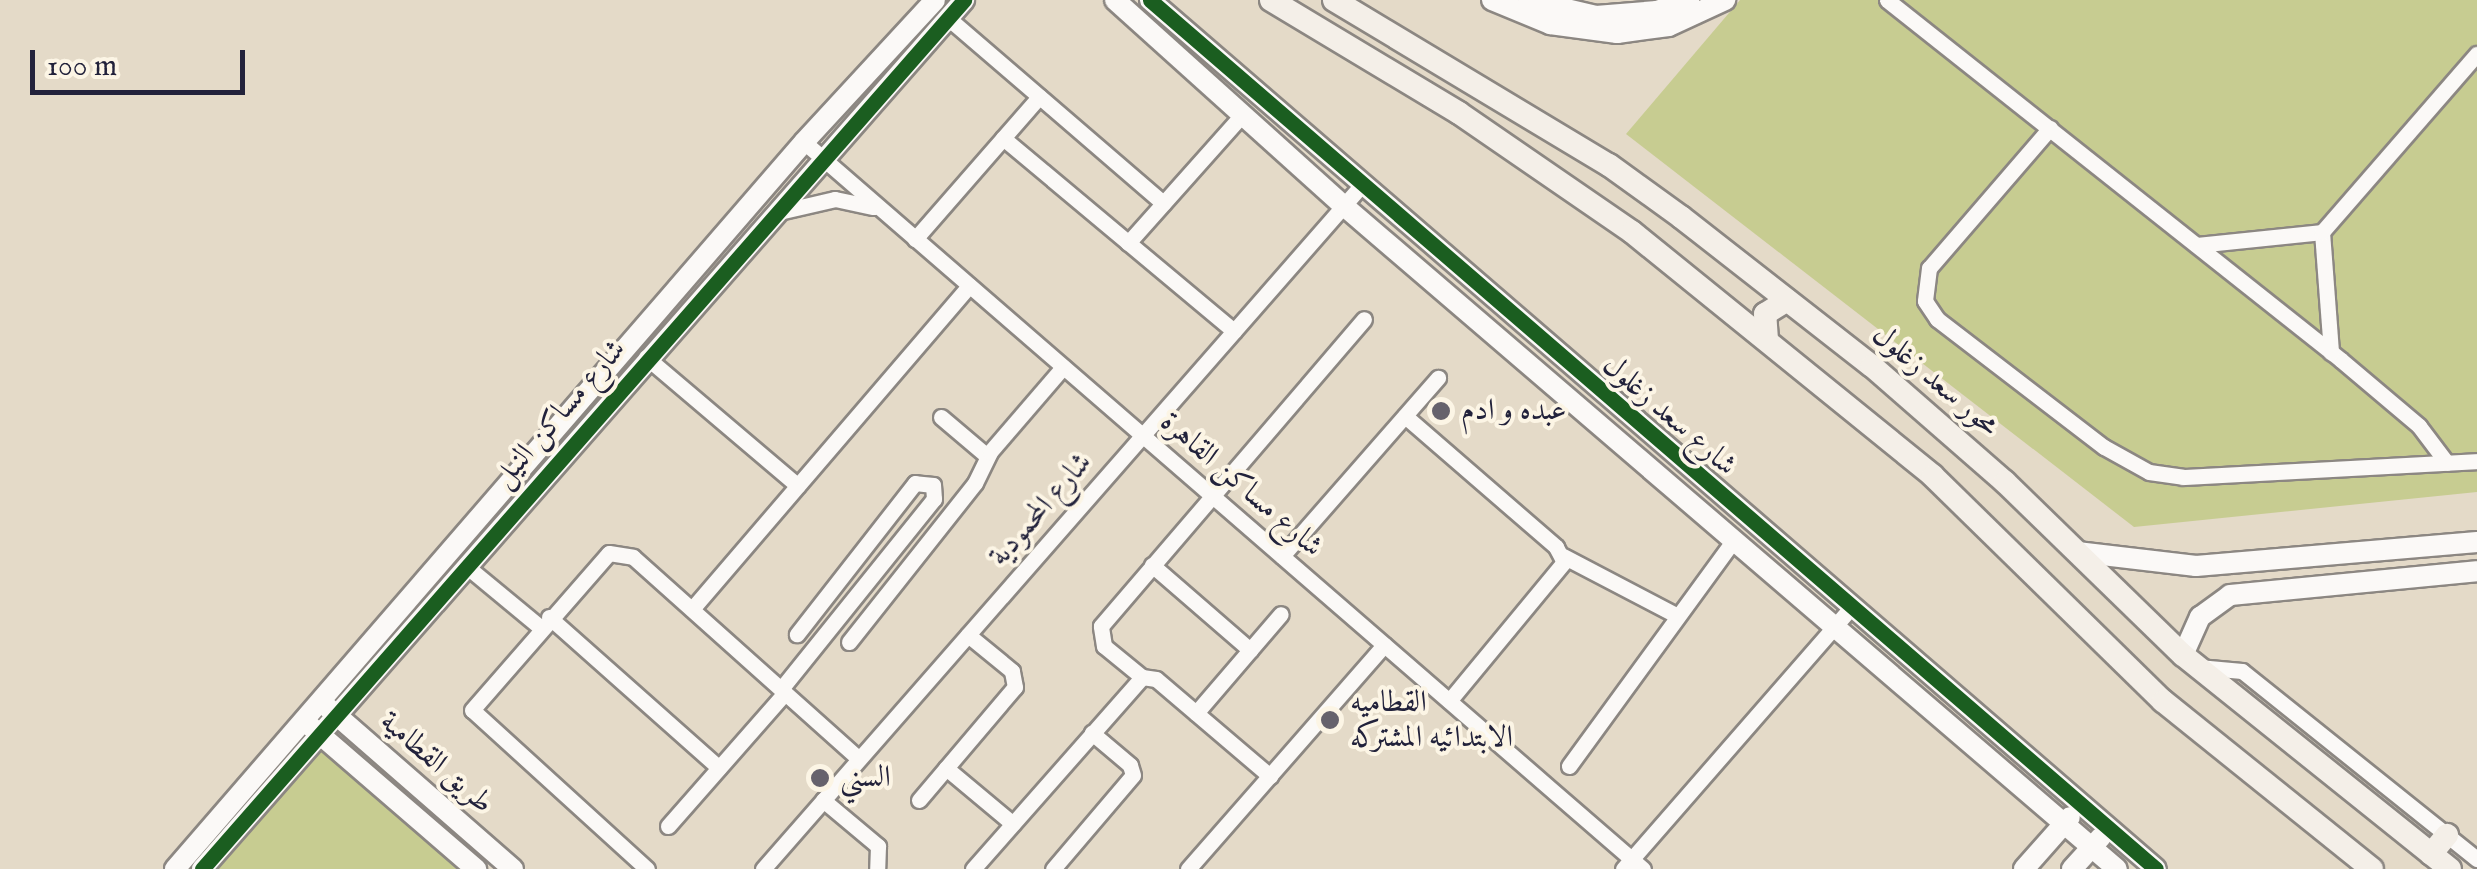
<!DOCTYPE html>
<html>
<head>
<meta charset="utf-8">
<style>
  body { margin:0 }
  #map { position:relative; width:2477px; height:869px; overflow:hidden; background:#e4dac8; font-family:"IM FELL English",Amiri,serif }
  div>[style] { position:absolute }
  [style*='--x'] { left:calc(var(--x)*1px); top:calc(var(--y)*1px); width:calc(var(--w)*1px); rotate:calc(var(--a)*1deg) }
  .green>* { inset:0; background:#c7cc91 }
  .roads { filter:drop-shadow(2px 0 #8c8782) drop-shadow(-2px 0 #8c8782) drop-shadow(0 2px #8c8782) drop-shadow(0 -2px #8c8782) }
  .minor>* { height:15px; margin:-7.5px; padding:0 7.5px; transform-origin:7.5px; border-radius:7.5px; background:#fbf9f7 }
  .tertiary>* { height:20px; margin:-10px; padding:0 10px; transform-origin:10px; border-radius:10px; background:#fbf9f7 }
  .secondary>* { height:22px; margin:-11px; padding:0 11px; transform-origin:11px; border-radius:11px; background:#f4efe8 }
  .cycleway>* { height:15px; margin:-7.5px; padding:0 7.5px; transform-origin:7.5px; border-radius:7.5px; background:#1b5e20 }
  .dots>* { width:28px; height:28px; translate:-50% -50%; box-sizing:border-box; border:5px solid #fcf5e5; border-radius:50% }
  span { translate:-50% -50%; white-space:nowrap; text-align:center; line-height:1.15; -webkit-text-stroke:8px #fcf5e5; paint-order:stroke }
  .street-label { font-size:30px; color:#22223b }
  .poi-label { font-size:30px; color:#22223b }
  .left { translate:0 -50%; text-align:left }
  .scale { position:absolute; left:30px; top:50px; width:215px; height:45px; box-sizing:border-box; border:5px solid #22223b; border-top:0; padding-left:12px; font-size:30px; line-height:35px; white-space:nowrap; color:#22223b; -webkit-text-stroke:8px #fcf5e5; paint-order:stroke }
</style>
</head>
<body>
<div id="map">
  <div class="green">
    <i style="clip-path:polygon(1740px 0,2477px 0,2477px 492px,2134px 527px,1626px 134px)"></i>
    <i style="clip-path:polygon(318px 733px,474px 869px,201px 869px)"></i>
  </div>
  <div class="roads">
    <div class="minor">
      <i style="--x:1887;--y:0;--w:579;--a:38.41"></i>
      <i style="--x:2341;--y:360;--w:102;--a:40.2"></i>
      <i style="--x:2419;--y:426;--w:46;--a:52.9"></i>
      <i style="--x:948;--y:18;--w:284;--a:40.7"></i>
      <i style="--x:2050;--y:128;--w:185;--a:130.8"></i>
      <i style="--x:1929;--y:268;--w:33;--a:97"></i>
      <i style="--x:1925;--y:301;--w:22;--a:56"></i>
      <i style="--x:1937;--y:319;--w:210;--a:37.5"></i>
      <i style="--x:2104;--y:447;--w:51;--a:29.1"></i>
      <i style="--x:2149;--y:472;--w:34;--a:8"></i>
      <i style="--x:2183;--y:477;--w:294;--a:-3.1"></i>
      <i style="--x:1003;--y:138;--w:301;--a:39.9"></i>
      <i style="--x:804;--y:142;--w:1110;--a:40.91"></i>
      <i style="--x:779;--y:212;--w:57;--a:-13.1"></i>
      <i style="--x:835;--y:199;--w:39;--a:12"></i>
      <i style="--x:2322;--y:232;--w:121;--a:85.7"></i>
      <i style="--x:915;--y:239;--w:189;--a:-48.9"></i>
      <i style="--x:1128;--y:243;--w:170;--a:-48.3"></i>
      <i style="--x:2197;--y:245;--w:126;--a:-5.9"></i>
      <i style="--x:2322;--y:232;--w:236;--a:-49"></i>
      <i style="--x:646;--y:357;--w:199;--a:40.3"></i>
      <i style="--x:1405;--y:416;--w:200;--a:40.9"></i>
      <i style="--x:1556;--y:547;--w:17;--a:62"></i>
      <i style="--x:1564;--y:562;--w:180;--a:129.6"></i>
      <i style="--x:941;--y:417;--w:60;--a:40.3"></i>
      <i style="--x:1282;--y:556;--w:237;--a:-48.8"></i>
      <i style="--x:1563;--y:556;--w:127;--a:27.6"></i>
      <i style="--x:465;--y:565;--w:97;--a:39.6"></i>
      <i style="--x:1152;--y:565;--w:130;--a:40.9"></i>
      <i style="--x:692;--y:609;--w:426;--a:-49.4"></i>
      <i style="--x:549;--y:617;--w:227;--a:41.6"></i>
      <i style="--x:849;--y:642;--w:203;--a:-51.6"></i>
      <i style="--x:975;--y:483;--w:34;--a:-64"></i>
      <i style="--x:990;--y:452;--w:112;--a:-49.3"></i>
      <i style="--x:2198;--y:667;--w:44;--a:5.2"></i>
      <i style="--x:2242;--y:671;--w:301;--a:38.7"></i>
      <i style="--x:1142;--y:677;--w:49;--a:-140.8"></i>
      <i style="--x:1104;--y:646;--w:20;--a:-99"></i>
      <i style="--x:1101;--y:626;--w:404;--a:-49.4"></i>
      <i style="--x:781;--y:689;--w:244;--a:-51.2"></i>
      <i style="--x:934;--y:499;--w:14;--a:-94"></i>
      <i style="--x:933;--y:485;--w:18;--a:-174"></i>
      <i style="--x:915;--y:483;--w:192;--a:128"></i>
      <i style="--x:1196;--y:713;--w:130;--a:-49.4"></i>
      <i style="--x:1569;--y:766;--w:278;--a:-53.9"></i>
      <i style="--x:946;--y:768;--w:87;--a:39.9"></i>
      <i style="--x:823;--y:800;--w:72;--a:39.9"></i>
      <i style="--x:878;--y:846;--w:23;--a:92"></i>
      <i style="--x:919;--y:800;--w:148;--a:-49.7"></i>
      <i style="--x:1015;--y:687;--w:16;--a:-101"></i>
      <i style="--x:1012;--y:671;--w:57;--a:-140.7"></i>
      <i style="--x:668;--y:826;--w:177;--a:-48.7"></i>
      <i style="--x:647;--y:869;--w:236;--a:-137.7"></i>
      <i style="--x:472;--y:710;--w:208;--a:-48.9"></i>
      <i style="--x:609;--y:553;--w:24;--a:9"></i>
      <i style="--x:633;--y:557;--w:303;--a:41.8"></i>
      <i style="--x:763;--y:869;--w:908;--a:-48.8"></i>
      <i style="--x:973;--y:869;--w:256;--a:-48.6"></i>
      <i style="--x:1142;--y:677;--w:14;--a:8"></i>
      <i style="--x:1156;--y:679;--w:150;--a:40.4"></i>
      <i style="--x:1053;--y:869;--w:123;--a:-49.6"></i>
      <i style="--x:1133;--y:775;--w:10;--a:-107"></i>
      <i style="--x:1130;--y:765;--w:50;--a:-139.9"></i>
      <i style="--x:1188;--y:869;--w:298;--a:-48.8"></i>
      <i style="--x:1623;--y:869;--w:347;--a:-48.9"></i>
    </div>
    <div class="tertiary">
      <i style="--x:1115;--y:0;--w:308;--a:42"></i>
      <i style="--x:1344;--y:206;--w:1018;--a:40.62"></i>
      <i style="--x:1150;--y:0;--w:1329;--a:40.82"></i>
      <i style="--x:1492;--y:0;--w:63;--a:22.5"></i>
      <i style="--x:1550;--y:24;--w:68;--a:7.7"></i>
      <i style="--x:1617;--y:33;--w:52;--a:-7.7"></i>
      <i style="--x:1669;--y:26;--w:62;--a:-24.9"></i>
      <i style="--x:1528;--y:0;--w:70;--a:13.2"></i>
      <i style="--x:1596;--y:16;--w:61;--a:-4.7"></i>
      <i style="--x:1657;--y:11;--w:34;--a:-19"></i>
      <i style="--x:2077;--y:552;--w:120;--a:6.7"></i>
      <i style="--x:2196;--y:566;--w:282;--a:-4.9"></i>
      <i style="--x:2183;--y:655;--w:42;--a:-65.9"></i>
      <i style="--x:2200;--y:617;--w:37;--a:-36"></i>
      <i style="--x:2230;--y:595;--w:248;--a:-5.5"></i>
      <i style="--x:326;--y:706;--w:248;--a:41.1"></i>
      <i style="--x:309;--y:725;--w:221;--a:40.8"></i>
      <i style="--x:175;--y:869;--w:961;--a:-49.13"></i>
      <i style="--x:804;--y:142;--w:193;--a:-47.3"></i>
      <i style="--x:202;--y:869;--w:1156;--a:-48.75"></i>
      <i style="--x:2024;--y:869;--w:69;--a:-48.5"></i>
      <i style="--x:2072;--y:869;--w:43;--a:-47.8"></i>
    </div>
    <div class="secondary">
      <i style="--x:1271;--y:0;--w:219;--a:31"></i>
      <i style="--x:1459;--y:113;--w:210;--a:34.5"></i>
      <i style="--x:1632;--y:232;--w:387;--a:39"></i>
      <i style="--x:1933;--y:476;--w:322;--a:44.4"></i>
      <i style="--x:2163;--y:701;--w:268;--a:38.8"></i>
      <i style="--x:1334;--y:0;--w:321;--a:31"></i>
      <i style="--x:1609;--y:165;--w:89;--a:35.8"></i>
      <i style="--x:1681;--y:217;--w:242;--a:38"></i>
      <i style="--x:1872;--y:366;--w:176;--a:41.1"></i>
      <i style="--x:2005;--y:482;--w:248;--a:44.2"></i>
      <i style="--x:2183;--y:655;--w:342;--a:38.7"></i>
      <i style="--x:1767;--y:340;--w:26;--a:-94"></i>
      <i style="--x:1765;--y:314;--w:26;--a:-32"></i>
      <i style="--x:2431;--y:854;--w:25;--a:-50"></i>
    </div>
  </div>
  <div class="cycleway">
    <i style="--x:1150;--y:0;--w:1329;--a:40.82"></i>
    <i style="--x:202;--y:869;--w:1156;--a:-48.75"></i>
  </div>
  <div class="dots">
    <i style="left:1441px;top:411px;background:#66626c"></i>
    <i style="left:1330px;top:720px;background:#66626c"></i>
    <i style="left:820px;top:778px;background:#66626c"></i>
  </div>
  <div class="street-label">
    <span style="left:1935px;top:381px;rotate:40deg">محور سعد زغلول</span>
    <span style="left:560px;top:414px;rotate:-49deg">شارع مساكن النيل</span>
    <span style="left:1669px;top:416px;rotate:41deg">شارع سعد زغلول</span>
    <span style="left:1241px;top:485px;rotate:41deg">شارع مساكن القاهرة</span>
    <span style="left:1041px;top:510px;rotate:-49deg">شارع المحمودية</span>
    <span style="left:436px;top:763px;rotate:41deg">طريق القطامية</span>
  </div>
  <div class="poi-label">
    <span class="left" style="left:1461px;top:411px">عبده و ادم</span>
    <span class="left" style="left:1350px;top:720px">القطاميه<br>الابتدائيه المشتركه</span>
    <span class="left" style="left:840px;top:778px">السني</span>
  </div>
  <div class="scale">100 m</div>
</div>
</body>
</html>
